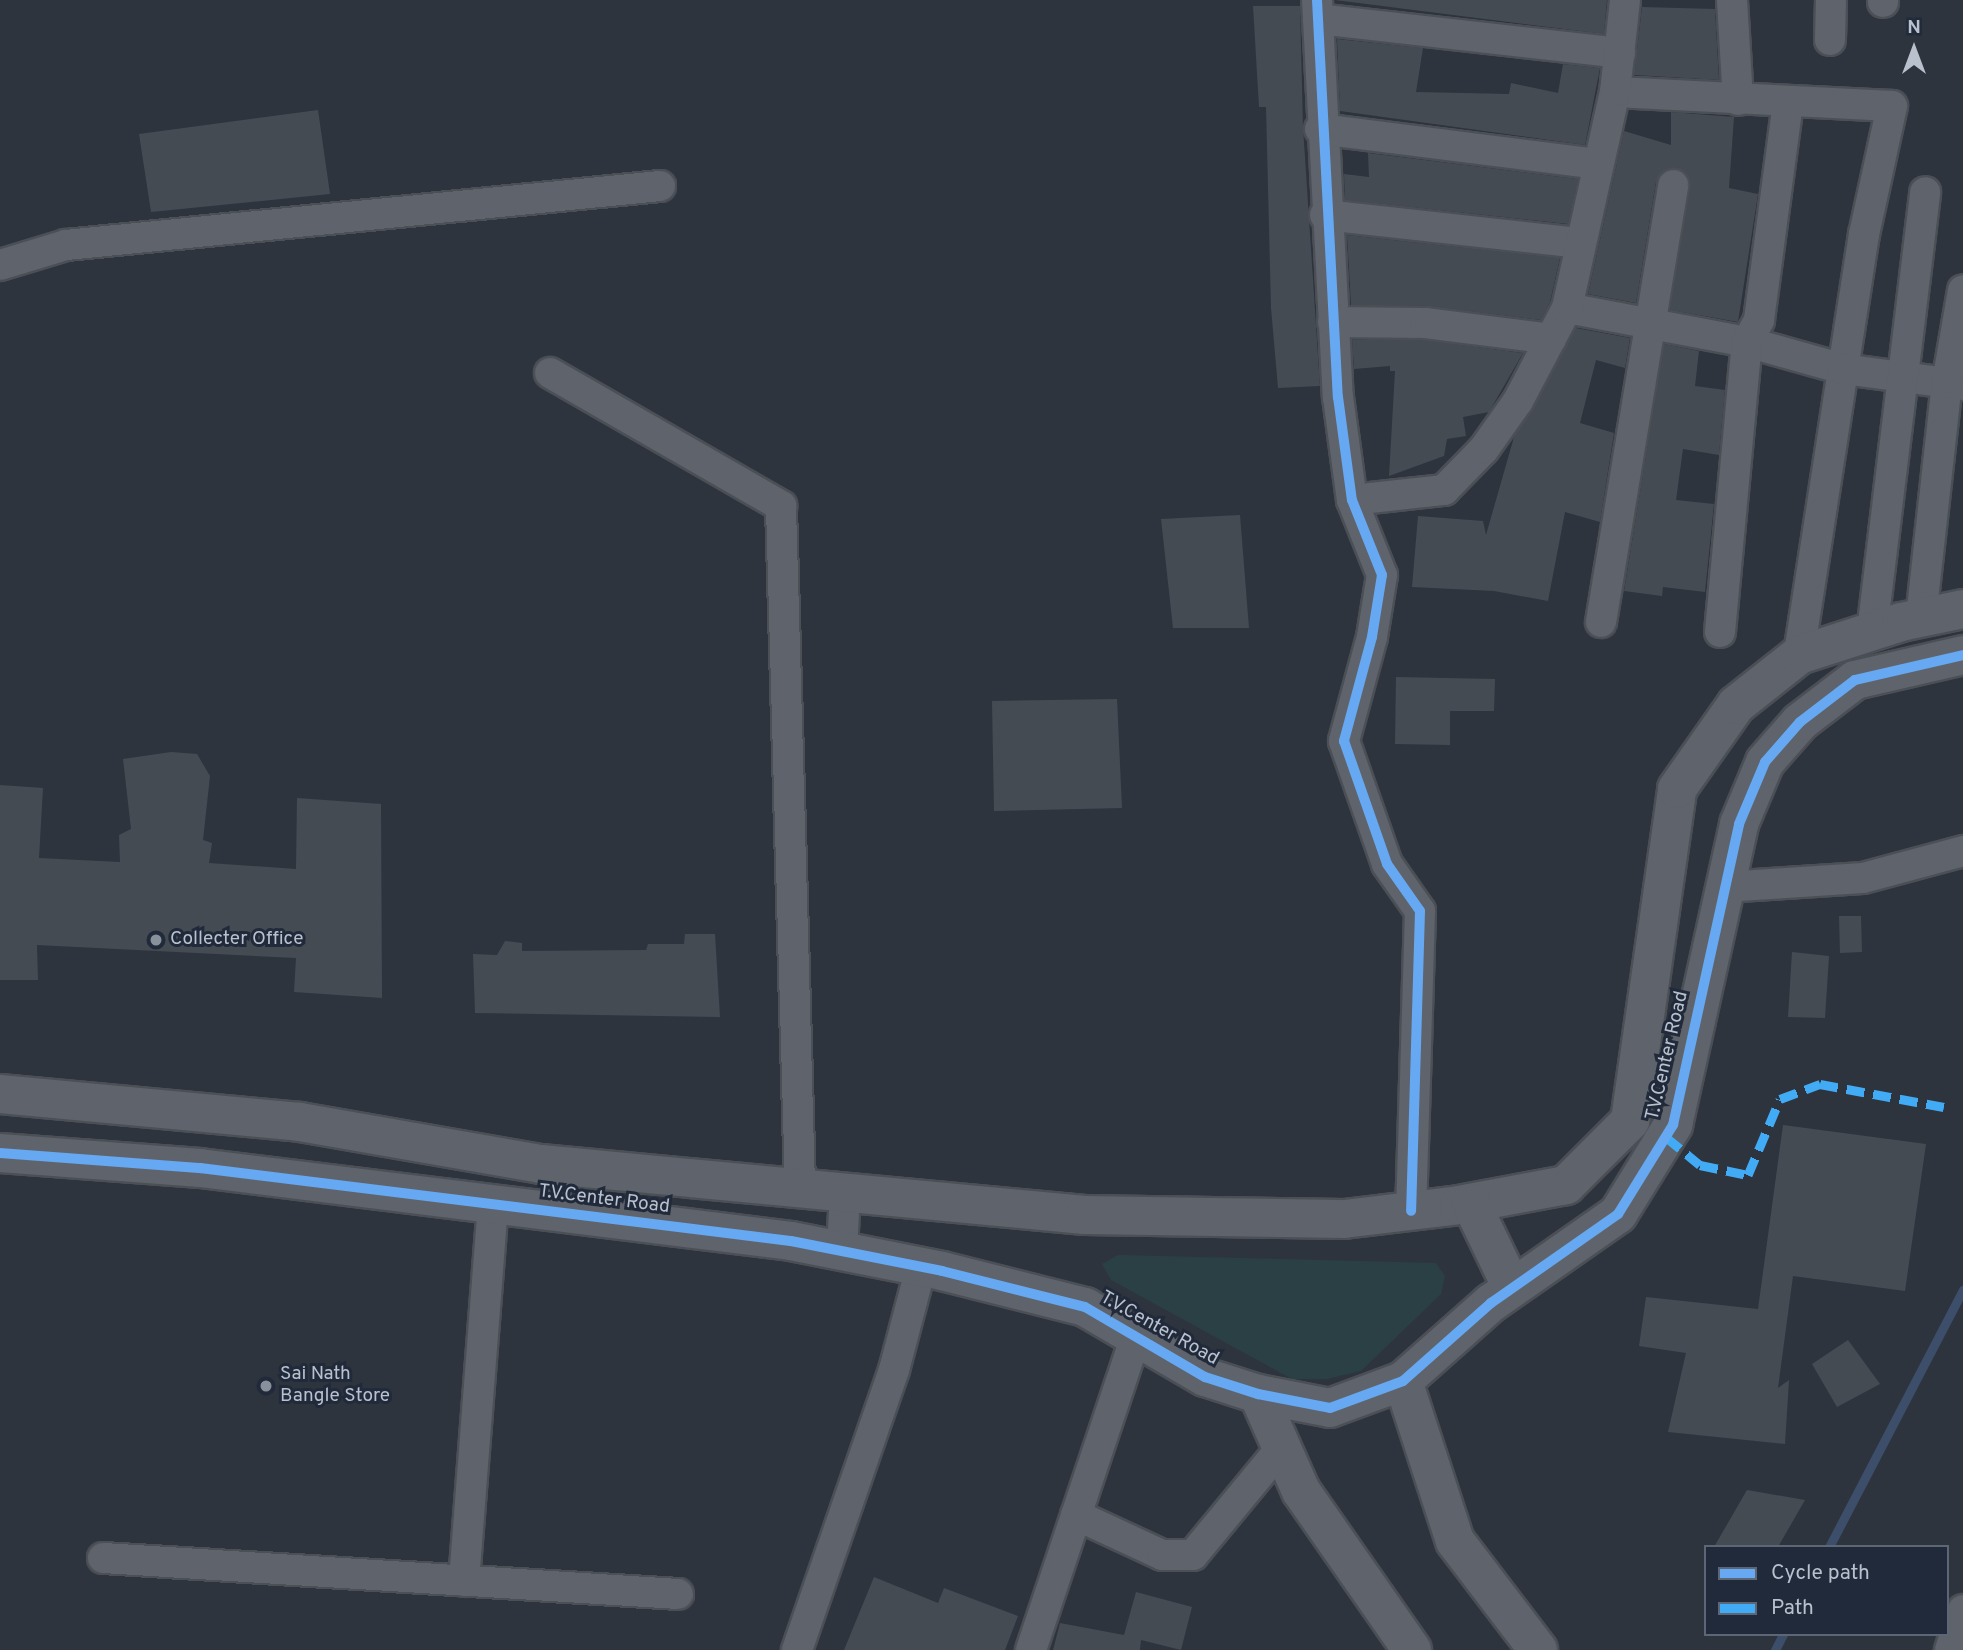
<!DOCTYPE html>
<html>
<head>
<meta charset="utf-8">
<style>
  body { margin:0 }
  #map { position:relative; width:1963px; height:1650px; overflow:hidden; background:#2e343e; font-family:Overpass,sans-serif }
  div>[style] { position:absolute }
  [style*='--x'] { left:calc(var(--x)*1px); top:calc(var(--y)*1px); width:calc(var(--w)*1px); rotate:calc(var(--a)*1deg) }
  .green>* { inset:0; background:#2a4045 }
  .stream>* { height:9px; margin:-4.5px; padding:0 4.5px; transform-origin:4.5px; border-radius:4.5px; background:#3c4e6a }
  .building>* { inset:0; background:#454b53 }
  .roads { filter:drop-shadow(2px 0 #4b4f56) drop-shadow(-2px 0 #4b4f56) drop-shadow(0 2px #4b4f56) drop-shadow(0 -2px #4b4f56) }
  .minor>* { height:30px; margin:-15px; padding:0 15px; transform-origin:15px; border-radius:15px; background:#5f636b }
  .tertiary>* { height:38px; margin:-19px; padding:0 19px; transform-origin:19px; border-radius:19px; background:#5f636b }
  .quiet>* { height:9px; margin-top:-4.5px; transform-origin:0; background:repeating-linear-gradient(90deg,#42abf6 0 18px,transparent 0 27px) }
  .cycleway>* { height:10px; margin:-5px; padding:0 5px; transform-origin:5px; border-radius:5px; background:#66a8f1 }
  .dots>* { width:19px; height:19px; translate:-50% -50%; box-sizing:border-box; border:4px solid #202a3a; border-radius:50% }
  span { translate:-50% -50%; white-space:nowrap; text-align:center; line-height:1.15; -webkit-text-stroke:6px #202a3a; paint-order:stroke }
  .poi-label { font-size:19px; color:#b9c1ce }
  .left { translate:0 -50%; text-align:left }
  .street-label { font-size:19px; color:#b9c1ce }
  .legend { position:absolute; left:1704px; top:1545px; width:245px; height:91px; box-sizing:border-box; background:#202a3a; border:2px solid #5d6675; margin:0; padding:9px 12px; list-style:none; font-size:21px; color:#b9c1ce }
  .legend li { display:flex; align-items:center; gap:14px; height:35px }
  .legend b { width:35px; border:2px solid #5d6675 }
  .north { position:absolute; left:1879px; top:14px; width:70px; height:70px; -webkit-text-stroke:5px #202a3a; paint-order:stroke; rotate:0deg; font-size:19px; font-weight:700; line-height:28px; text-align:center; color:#b9c1ce }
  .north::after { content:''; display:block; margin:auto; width:24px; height:32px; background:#b9c1ce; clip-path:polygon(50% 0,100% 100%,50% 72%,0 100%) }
</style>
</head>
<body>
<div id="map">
  <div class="green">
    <i style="clip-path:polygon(1118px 1255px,1436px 1263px,1445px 1276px,1441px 1294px,1361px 1371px,1327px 1379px,1292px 1379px,1111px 1280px,1102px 1264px)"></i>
  </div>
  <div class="stream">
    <i style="--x:1829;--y:1547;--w:290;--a:-62.5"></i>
    <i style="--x:1775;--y:1650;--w:18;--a:-63"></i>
  </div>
  <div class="building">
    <i style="clip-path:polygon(1335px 0,1607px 0,1604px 34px)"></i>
    <i style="clip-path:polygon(1253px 6px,1300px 6px,1303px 127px,1320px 386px,1278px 388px,1271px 308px,1266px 107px,1259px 107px)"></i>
    <i style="clip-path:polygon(1642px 7px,1715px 9px,1719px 80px,1634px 75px)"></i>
    <i style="clip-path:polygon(1337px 39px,1423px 48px,1416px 92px,1509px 94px,1511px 83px,1558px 93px,1563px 64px,1600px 68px,1585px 145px,1340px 111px)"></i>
    <i style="clip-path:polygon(318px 110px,330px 194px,151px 212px,139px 134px)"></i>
    <i style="clip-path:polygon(1671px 112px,1734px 117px,1729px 188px,1758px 194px,1738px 322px,1670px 310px,1690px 188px,1689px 178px,1676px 168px,1666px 169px,1656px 182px,1636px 303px,1588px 294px,1624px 131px,1671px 145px)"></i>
    <i style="clip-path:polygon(1368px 153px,1578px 179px,1568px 224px,1345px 200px,1344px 174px,1369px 177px)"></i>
    <i style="clip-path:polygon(1347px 235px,1560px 258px,1550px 302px,1541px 320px,1427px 306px,1351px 305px)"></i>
    <i style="clip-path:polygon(1576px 328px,1630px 338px,1625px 368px,1596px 360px,1580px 423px,1614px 433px,1600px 522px,1565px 512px,1548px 601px,1494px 591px,1412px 587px,1418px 516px,1483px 521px,1486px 535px,1514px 437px)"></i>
    <i style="clip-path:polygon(1352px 340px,1424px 340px,1523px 353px,1489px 412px,1463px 417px,1466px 436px,1447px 439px,1444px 456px,1389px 476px,1395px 371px,1390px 371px,1390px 366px,1354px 369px)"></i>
    <i style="clip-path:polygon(1664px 344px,1699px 351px,1695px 386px,1725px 390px,1719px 455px,1683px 449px,1676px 500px,1714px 504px,1705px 592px,1663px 587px,1662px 596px,1624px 591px)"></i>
    <i style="clip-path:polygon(1240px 515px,1249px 628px,1173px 628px,1161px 519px)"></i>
    <i style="clip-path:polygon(1396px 677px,1495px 679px,1494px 711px,1450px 711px,1450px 745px,1395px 744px)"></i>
    <i style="clip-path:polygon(1117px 699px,1122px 808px,994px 811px,992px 701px)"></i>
    <i style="clip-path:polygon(171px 752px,197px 754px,210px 776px,203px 840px,212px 843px,209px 863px,296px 869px,297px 798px,381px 804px,382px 998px,294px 992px,296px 958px,37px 945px,38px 980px,0 980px,0 785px,43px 788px,39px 858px,120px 862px,119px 835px,131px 829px,123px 759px)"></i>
    <i style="clip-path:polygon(1839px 916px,1861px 916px,1862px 952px,1840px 953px)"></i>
    <i style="clip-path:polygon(685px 934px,715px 934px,720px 1017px,475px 1013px,473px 954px,497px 955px,505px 941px,522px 943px,522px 951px,646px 950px,648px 944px,684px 944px)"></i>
    <i style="clip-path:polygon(1792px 952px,1829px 956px,1825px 1018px,1788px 1017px)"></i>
    <i style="clip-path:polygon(1783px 1125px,1926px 1144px,1905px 1291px,1793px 1276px,1778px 1388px,1789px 1380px,1785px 1444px,1668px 1432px,1686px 1353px,1639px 1346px,1646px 1297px,1758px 1309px)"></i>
    <i style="clip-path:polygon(1848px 1340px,1880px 1384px,1837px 1407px,1812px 1364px)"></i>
    <i style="clip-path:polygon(1747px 1490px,1805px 1500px,1778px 1547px,1714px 1547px)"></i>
    <i style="clip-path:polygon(874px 1577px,938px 1603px,944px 1588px,1018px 1616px,1005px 1650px,844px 1650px)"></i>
    <i style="clip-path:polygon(1136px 1592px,1192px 1607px,1181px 1650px,1141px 1640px,1140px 1650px,1053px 1650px,1060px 1623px,1124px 1635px)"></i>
  </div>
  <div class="roads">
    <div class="minor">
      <i style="--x:1317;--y:0;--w:398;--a:87"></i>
      <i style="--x:1338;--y:397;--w:104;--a:82.3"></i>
      <i style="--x:1352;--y:500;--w:81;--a:68.2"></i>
      <i style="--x:1382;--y:575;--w:63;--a:99.2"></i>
      <i style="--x:1372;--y:637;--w:108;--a:105.1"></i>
      <i style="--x:1344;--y:741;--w:130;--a:70.7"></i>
      <i style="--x:1387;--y:864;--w:57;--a:54.9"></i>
      <i style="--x:1420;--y:911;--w:300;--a:91.7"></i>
      <i style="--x:1732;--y:0;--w:100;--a:86.6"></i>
      <i style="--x:1883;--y:2;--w:2;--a:-90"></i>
      <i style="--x:1318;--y:19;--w:304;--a:6.4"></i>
      <i style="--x:1830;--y:40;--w:40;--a:-88.6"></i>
      <i style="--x:1615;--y:92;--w:277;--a:2.9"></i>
      <i style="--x:1892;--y:106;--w:131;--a:102.3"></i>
      <i style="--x:1864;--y:234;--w:426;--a:98.8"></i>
      <i style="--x:1320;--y:129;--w:279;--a:7.2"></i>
      <i style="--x:1325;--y:215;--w:257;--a:6.3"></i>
      <i style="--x:0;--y:265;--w:69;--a:-16.9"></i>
      <i style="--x:66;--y:245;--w:597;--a:-5.67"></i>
      <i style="--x:1567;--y:308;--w:183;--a:10.7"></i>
      <i style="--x:1747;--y:342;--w:100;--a:15.7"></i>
      <i style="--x:1843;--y:369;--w:121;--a:7.6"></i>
      <i style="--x:1333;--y:322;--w:92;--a:0.6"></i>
      <i style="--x:1425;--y:323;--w:127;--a:7.2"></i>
      <i style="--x:550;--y:373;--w:267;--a:29.9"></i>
      <i style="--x:781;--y:506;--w:682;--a:88.4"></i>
      <i style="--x:1352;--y:500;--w:93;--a:-6.2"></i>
      <i style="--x:1444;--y:490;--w:57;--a:-45.7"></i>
      <i style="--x:1484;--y:449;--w:59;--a:-54.7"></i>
      <i style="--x:1518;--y:401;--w:105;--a:-62.2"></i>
      <i style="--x:1567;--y:308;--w:221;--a:-77.5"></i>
      <i style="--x:1615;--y:92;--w:93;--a:-83.8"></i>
      <i style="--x:1921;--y:618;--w:236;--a:-83.7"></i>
      <i style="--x:1947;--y:383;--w:94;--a:-80.2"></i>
      <i style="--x:1601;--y:622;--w:443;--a:-80.6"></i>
      <i style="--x:1720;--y:632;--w:291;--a:-84.7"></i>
      <i style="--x:1747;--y:342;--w:25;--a:-61"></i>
      <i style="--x:1759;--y:320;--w:219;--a:-82.4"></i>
      <i style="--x:1872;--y:632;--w:443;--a:-83.1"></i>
      <i style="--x:1724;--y:887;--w:139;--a:-3.7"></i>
      <i style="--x:1863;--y:878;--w:104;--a:-15.1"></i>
      <i style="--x:842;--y:1251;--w:59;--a:-87.1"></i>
      <i style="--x:1076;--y:1515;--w:95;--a:24.9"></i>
      <i style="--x:1162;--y:1555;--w:31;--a:0"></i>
      <i style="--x:1193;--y:1555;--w:140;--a:-50.5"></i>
      <i style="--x:103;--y:1558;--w:576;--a:3.58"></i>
      <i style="--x:464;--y:1581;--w:378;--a:-85.6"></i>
      <i style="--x:797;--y:1650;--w:296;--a:-70.9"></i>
      <i style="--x:894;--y:1370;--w:106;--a:-75.3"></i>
      <i style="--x:1031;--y:1650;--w:330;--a:-71.5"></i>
      <i style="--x:1950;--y:1650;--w:42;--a:-72"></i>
    </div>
    <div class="tertiary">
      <i style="--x:0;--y:1094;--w:301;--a:5.3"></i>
      <i style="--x:300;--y:1122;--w:245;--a:9.9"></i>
      <i style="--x:541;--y:1164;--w:546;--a:5.36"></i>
      <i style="--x:1085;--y:1215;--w:259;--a:0.9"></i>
      <i style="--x:1344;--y:1219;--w:116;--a:-6.9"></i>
      <i style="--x:1459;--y:1205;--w:109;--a:-10.6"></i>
      <i style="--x:1566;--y:1185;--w:91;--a:-45"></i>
      <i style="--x:1630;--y:1121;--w:335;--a:-81.9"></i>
      <i style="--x:1677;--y:789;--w:103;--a:-54.9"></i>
      <i style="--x:1736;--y:705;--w:80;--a:-38.4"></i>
      <i style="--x:1799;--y:655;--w:107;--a:-17.9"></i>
      <i style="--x:1901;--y:622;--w:63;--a:-11.8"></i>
      <i style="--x:0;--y:1153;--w:201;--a:4.3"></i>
      <i style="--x:200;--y:1168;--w:595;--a:7.04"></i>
      <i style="--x:791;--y:1241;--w:154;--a:11.2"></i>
      <i style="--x:942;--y:1271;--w:147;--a:14.1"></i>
      <i style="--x:1085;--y:1307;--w:139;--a:30.3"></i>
      <i style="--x:1205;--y:1377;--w:56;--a:17.8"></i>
      <i style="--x:1258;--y:1394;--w:73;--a:11"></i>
      <i style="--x:1330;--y:1408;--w:78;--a:-20.3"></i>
      <i style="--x:1403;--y:1381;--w:118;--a:-41.6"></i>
      <i style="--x:1491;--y:1303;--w:155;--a:-35"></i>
      <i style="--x:1618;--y:1214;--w:105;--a:-58.3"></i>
      <i style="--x:1673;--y:1125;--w:308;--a:-77.6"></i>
      <i style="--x:1739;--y:824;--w:67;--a:-67.2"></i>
      <i style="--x:1765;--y:762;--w:53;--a:-48.8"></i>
      <i style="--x:1800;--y:722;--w:69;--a:-37.4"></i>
      <i style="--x:1855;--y:680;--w:111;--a:-13"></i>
      <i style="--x:1471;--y:1203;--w:94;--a:64.2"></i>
      <i style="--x:1403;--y:1381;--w:168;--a:72"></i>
      <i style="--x:1455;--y:1541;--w:137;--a:52.7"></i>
      <i style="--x:1258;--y:1394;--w:106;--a:66.1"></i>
      <i style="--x:1301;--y:1491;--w:194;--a:55.1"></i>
    </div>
  </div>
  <div class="quiet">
    <i style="--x:1666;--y:1137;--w:44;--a:39.5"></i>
    <i style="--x:1700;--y:1165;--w:49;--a:11.8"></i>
    <i style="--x:1748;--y:1175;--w:82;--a:-67.2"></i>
    <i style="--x:1780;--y:1099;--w:43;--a:-20.6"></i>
    <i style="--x:1820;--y:1084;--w:126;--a:10.5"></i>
  </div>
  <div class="cycleway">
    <i style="--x:1317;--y:0;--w:398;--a:87"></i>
    <i style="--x:1338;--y:397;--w:104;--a:82.3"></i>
    <i style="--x:1352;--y:500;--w:81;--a:68.2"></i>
    <i style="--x:1382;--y:575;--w:63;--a:99.2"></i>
    <i style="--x:1372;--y:637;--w:108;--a:105.1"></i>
    <i style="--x:1344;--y:741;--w:130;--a:70.7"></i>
    <i style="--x:1387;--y:864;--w:57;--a:54.9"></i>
    <i style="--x:1420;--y:911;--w:300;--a:91.7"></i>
    <i style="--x:0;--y:1153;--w:201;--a:4.3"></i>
    <i style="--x:200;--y:1168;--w:595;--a:7.04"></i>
    <i style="--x:791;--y:1241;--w:154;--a:11.2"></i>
    <i style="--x:942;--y:1271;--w:147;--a:14.1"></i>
    <i style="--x:1085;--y:1307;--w:139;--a:30.3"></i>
    <i style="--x:1205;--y:1377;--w:56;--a:17.8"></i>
    <i style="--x:1258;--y:1394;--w:73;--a:11"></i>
    <i style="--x:1330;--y:1408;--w:78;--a:-20.3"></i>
    <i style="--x:1403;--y:1381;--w:118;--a:-41.6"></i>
    <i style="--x:1491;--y:1303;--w:155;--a:-35"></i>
    <i style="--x:1618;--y:1214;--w:105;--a:-58.3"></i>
    <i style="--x:1673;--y:1125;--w:308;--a:-77.6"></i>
    <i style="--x:1739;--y:824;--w:67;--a:-67.2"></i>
    <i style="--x:1765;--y:762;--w:53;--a:-48.8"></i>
    <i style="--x:1800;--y:722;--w:69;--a:-37.4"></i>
    <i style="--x:1855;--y:680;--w:111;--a:-13"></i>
  </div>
  <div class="dots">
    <i style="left:156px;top:940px;background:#88909c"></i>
    <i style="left:266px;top:1386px;background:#88909c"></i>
  </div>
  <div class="poi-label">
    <span class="left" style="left:170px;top:940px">Collecter Office</span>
    <span class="left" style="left:280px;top:1386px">Sai Nath<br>Bangle Store</span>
  </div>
  <div class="street-label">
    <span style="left:1668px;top:1056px;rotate:-77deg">T.V.Center Road</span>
    <span style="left:604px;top:1200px;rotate:7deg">T.V.Center Road</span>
    <span style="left:1159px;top:1329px;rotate:29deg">T.V.Center Road</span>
  </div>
  <ul class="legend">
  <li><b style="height:9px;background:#66a8f1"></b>Cycle path</li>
  <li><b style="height:9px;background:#42abf6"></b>Path</li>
  </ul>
  <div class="north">N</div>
</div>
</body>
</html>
